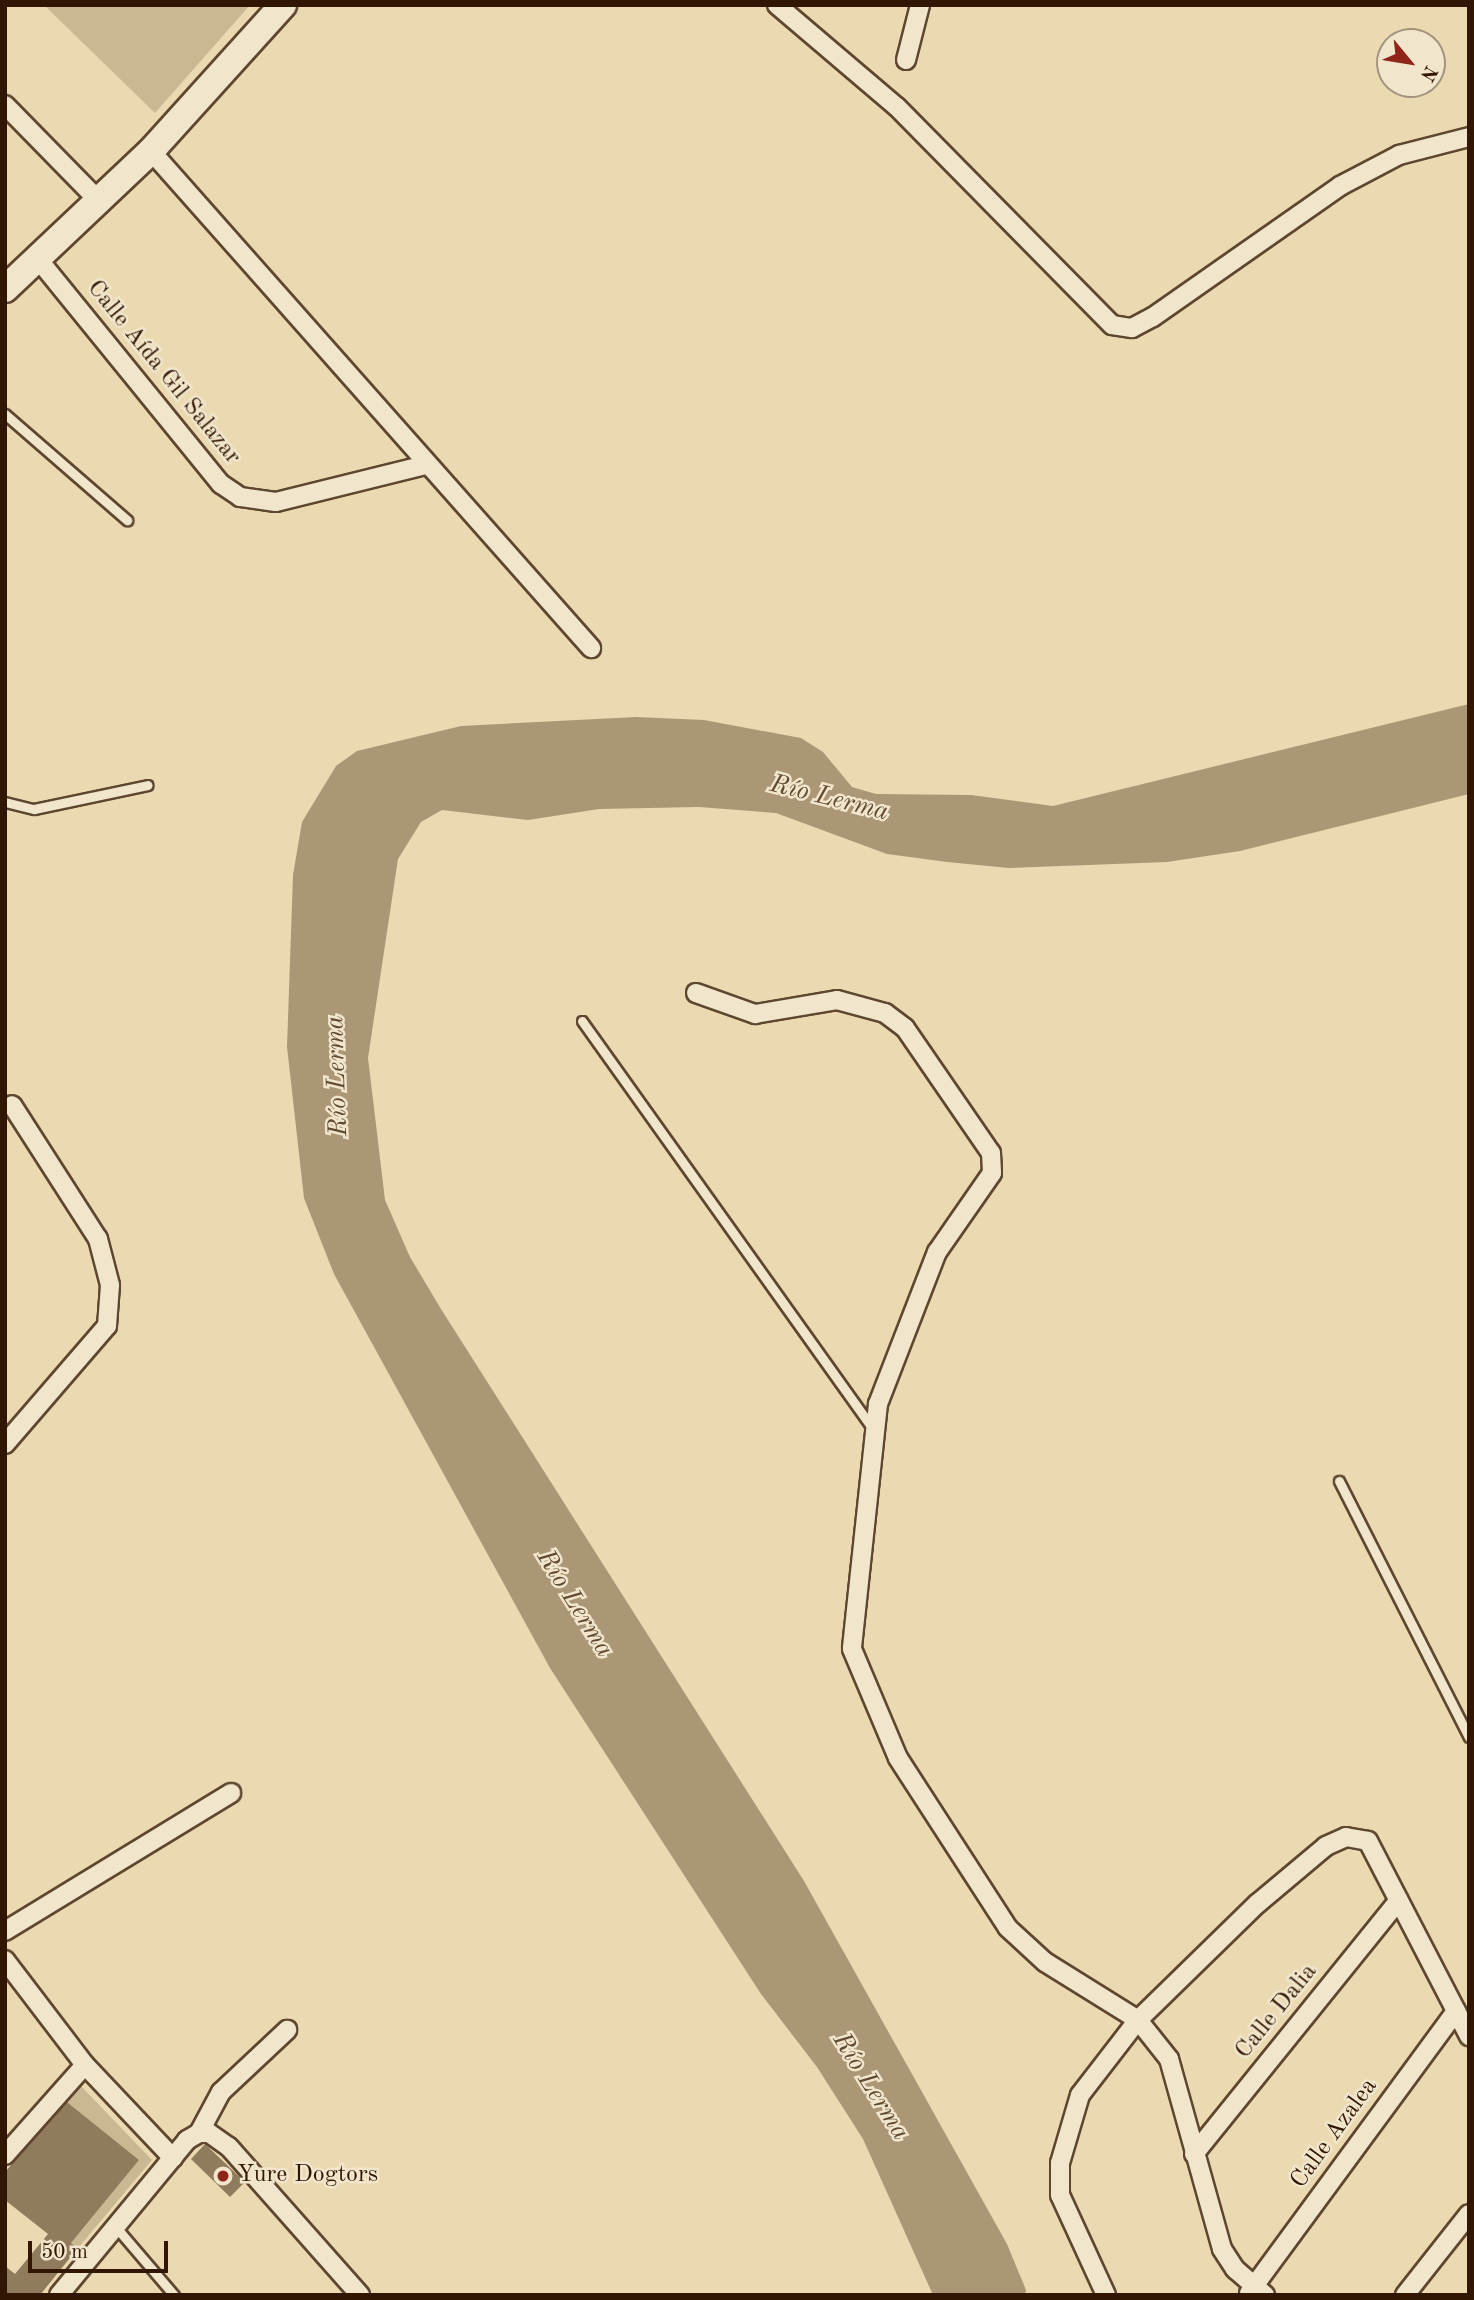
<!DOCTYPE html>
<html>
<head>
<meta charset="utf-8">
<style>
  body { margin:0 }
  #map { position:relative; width:1474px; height:2300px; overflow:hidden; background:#ead9b1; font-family:"Old Standard TT",serif }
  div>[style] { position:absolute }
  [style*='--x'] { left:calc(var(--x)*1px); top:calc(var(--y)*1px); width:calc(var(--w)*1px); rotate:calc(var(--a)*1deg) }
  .green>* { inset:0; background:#cab893 }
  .water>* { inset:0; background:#ab9776 }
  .building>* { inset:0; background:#917b5d }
  .roads { filter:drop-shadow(2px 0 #5e472e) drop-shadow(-2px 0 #5e472e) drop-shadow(0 2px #5e472e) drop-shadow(0 -2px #5e472e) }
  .service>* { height:9px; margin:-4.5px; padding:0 4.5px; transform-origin:4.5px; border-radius:4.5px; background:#f1e6cc }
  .minor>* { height:18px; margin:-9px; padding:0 9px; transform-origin:9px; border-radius:9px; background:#f1e6cc }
  .secondary>* { height:26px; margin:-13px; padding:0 13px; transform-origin:13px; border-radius:13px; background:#f1e6cc }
  .dots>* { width:19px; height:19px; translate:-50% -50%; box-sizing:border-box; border:4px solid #f1e6cc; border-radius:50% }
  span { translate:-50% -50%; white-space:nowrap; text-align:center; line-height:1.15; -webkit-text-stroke:5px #f1e6cc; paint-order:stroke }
  .street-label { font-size:24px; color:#301603 }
  .poi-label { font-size:24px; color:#301603 }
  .left { translate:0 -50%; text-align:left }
  .water-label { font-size:26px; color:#614a31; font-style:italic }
  .frame { position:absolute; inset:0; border:7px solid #301603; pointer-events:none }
  .north { position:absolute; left:1376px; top:28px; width:70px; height:70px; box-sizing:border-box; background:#f1e6cc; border:2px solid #a4937c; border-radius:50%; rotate:120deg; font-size:19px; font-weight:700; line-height:28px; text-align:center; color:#301603 }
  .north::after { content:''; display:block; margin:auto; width:24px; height:32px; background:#8f2418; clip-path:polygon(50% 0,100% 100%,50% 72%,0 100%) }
  .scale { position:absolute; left:28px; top:2241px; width:140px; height:32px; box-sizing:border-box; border:4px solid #301603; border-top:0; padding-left:9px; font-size:21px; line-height:24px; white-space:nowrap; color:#301603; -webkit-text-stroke:5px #f1e6cc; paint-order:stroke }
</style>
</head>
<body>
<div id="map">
  <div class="green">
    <i style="clip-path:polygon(44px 5px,250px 5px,155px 113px)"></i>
    <i style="clip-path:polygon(80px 2085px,152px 2160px,78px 2248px,48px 2224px,81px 2231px,139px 2160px,66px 2101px)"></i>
  </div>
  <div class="water">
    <i style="clip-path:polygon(1469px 704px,1469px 794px,1240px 851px,1167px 862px,1009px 868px,947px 862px,887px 854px,776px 813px,699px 807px,599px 809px,528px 820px,442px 810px,421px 822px,398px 859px,368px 1058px,385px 1200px,410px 1257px,441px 1309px,804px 1881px,1007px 2244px,1026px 2290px,1025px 2295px,933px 2295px,863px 2139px,817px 2067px,761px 1994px,550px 1668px,334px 1274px,304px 1198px,287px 1047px,293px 875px,302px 822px,336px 766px,357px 751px,461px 726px,636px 717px,704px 720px,801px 738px,823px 752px,852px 787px,876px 794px,971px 795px,1053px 806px)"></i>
  </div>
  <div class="building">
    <i style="clip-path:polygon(67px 2102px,139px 2160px,71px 2243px,78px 2248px,40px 2295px,5px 2295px,5px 2266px,15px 2274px,48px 2234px,5px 2200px,5px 2172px)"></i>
    <i style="clip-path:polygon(205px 2144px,245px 2182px,230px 2197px,191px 2159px)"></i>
  </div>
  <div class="roads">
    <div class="service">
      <i style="--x:5;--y:414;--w:162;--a:41"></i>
      <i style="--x:5;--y:802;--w:30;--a:14"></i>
      <i style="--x:34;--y:809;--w:116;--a:-11.9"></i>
      <i style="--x:582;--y:1021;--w:500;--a:54.5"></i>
      <i style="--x:1339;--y:1481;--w:287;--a:63.1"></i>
      <i style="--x:115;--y:2226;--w:91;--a:49.5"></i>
    </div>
    <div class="minor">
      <i style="--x:777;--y:5;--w:157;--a:40.4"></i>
      <i style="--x:897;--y:107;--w:306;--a:45.4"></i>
      <i style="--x:1112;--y:325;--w:20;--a:9"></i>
      <i style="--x:1132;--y:328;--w:24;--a:-28"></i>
      <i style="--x:1153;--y:317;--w:228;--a:-35"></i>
      <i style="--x:1340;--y:186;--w:67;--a:-27.7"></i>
      <i style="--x:1399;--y:155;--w:72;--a:-14.4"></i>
      <i style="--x:906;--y:60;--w:57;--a:-75.7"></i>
      <i style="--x:5;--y:105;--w:136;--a:45.6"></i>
      <i style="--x:151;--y:151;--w:664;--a:48.48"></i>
      <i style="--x:38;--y:259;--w:290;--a:50.9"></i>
      <i style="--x:221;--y:484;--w:23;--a:34"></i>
      <i style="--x:240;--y:497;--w:36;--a:8"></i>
      <i style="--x:276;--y:502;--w:154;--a:-13.9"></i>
      <i style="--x:696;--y:993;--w:63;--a:19.6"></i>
      <i style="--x:755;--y:1014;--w:83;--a:-9.7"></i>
      <i style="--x:837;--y:1000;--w:50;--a:15.2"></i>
      <i style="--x:885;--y:1013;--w:25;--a:37"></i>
      <i style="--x:905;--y:1028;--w:152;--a:55.5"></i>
      <i style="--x:991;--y:1153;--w:20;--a:87"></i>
      <i style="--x:992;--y:1173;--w:96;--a:124.8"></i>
      <i style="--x:937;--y:1252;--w:163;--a:111.2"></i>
      <i style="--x:878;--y:1404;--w:246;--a:96.1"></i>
      <i style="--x:852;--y:1649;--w:118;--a:67.1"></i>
      <i style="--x:898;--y:1758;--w:202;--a:57.1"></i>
      <i style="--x:1008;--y:1928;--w:50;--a:42.6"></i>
      <i style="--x:1045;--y:1962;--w:110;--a:31.9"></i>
      <i style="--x:1138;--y:2020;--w:50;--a:51.5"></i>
      <i style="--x:1169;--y:2059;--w:197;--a:74.4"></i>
      <i style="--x:1222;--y:2249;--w:24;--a:57"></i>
      <i style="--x:1235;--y:2269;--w:40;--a:41"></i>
      <i style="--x:5;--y:1444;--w:156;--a:-49.2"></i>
      <i style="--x:107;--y:1326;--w:41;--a:-85.8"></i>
      <i style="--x:110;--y:1285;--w:48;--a:-104.6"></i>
      <i style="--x:98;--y:1239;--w:159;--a:-122.7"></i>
      <i style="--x:5;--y:1931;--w:265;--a:-31.4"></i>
      <i style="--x:5;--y:1960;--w:132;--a:52.7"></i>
      <i style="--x:85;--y:2065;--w:128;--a:46.6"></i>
      <i style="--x:199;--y:2133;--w:47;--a:-61.8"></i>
      <i style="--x:221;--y:2092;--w:91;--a:-43.2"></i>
      <i style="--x:1194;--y:2154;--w:326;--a:-51.1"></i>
      <i style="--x:5;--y:2155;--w:120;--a:-48.4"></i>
      <i style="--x:1249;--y:2293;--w:350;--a:-53.7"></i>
      <i style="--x:59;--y:2295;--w:201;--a:-50.4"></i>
      <i style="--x:187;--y:2140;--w:14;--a:-30"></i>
      <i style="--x:199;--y:2133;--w:10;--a:0"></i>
      <i style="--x:209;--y:2133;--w:24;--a:35"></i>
      <i style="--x:229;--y:2147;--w:198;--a:48.5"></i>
      <i style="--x:1106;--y:2295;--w:110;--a:-114.7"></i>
      <i style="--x:1060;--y:2195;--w:32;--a:-90"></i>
      <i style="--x:1060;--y:2163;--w:71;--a:-73.6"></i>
      <i style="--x:1080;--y:2095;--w:95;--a:-52.3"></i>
      <i style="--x:1138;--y:2020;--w:166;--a:-44.3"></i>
      <i style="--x:1257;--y:1904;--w:90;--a:-40"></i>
      <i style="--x:1326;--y:1846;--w:22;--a:-24"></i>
      <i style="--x:1346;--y:1837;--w:22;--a:10"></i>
      <i style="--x:1368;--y:1841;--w:220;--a:62.6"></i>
      <i style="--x:1405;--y:2295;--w:103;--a:-51.7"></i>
    </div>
    <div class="secondary">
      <i style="--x:5;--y:289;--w:201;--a:-43.4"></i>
      <i style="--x:151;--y:151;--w:197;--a:-47.9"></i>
    </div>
  </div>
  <div class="dots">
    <i style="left:223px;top:2176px;background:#8f2418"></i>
  </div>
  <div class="street-label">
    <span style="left:163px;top:373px;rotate:51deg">Calle Aída Gil Salazar</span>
    <span style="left:1277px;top:2012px;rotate:-51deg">Calle Dalia</span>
    <span style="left:1335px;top:2134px;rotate:-54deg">Calle Azalea</span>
  </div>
  <div class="poi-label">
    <span class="left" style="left:237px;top:2176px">Yure Dogtors</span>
  </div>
  <div class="water-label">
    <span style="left:829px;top:799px;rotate:14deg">Río Lerma</span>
    <span style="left:338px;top:1076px;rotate:-92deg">Río Lerma</span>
    <span style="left:574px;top:1604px;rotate:58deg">Río Lerma</span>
    <span style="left:870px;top:2087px;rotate:58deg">Río Lerma</span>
  </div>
  <div class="frame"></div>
  <div class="north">N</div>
  <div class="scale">50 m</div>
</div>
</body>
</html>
